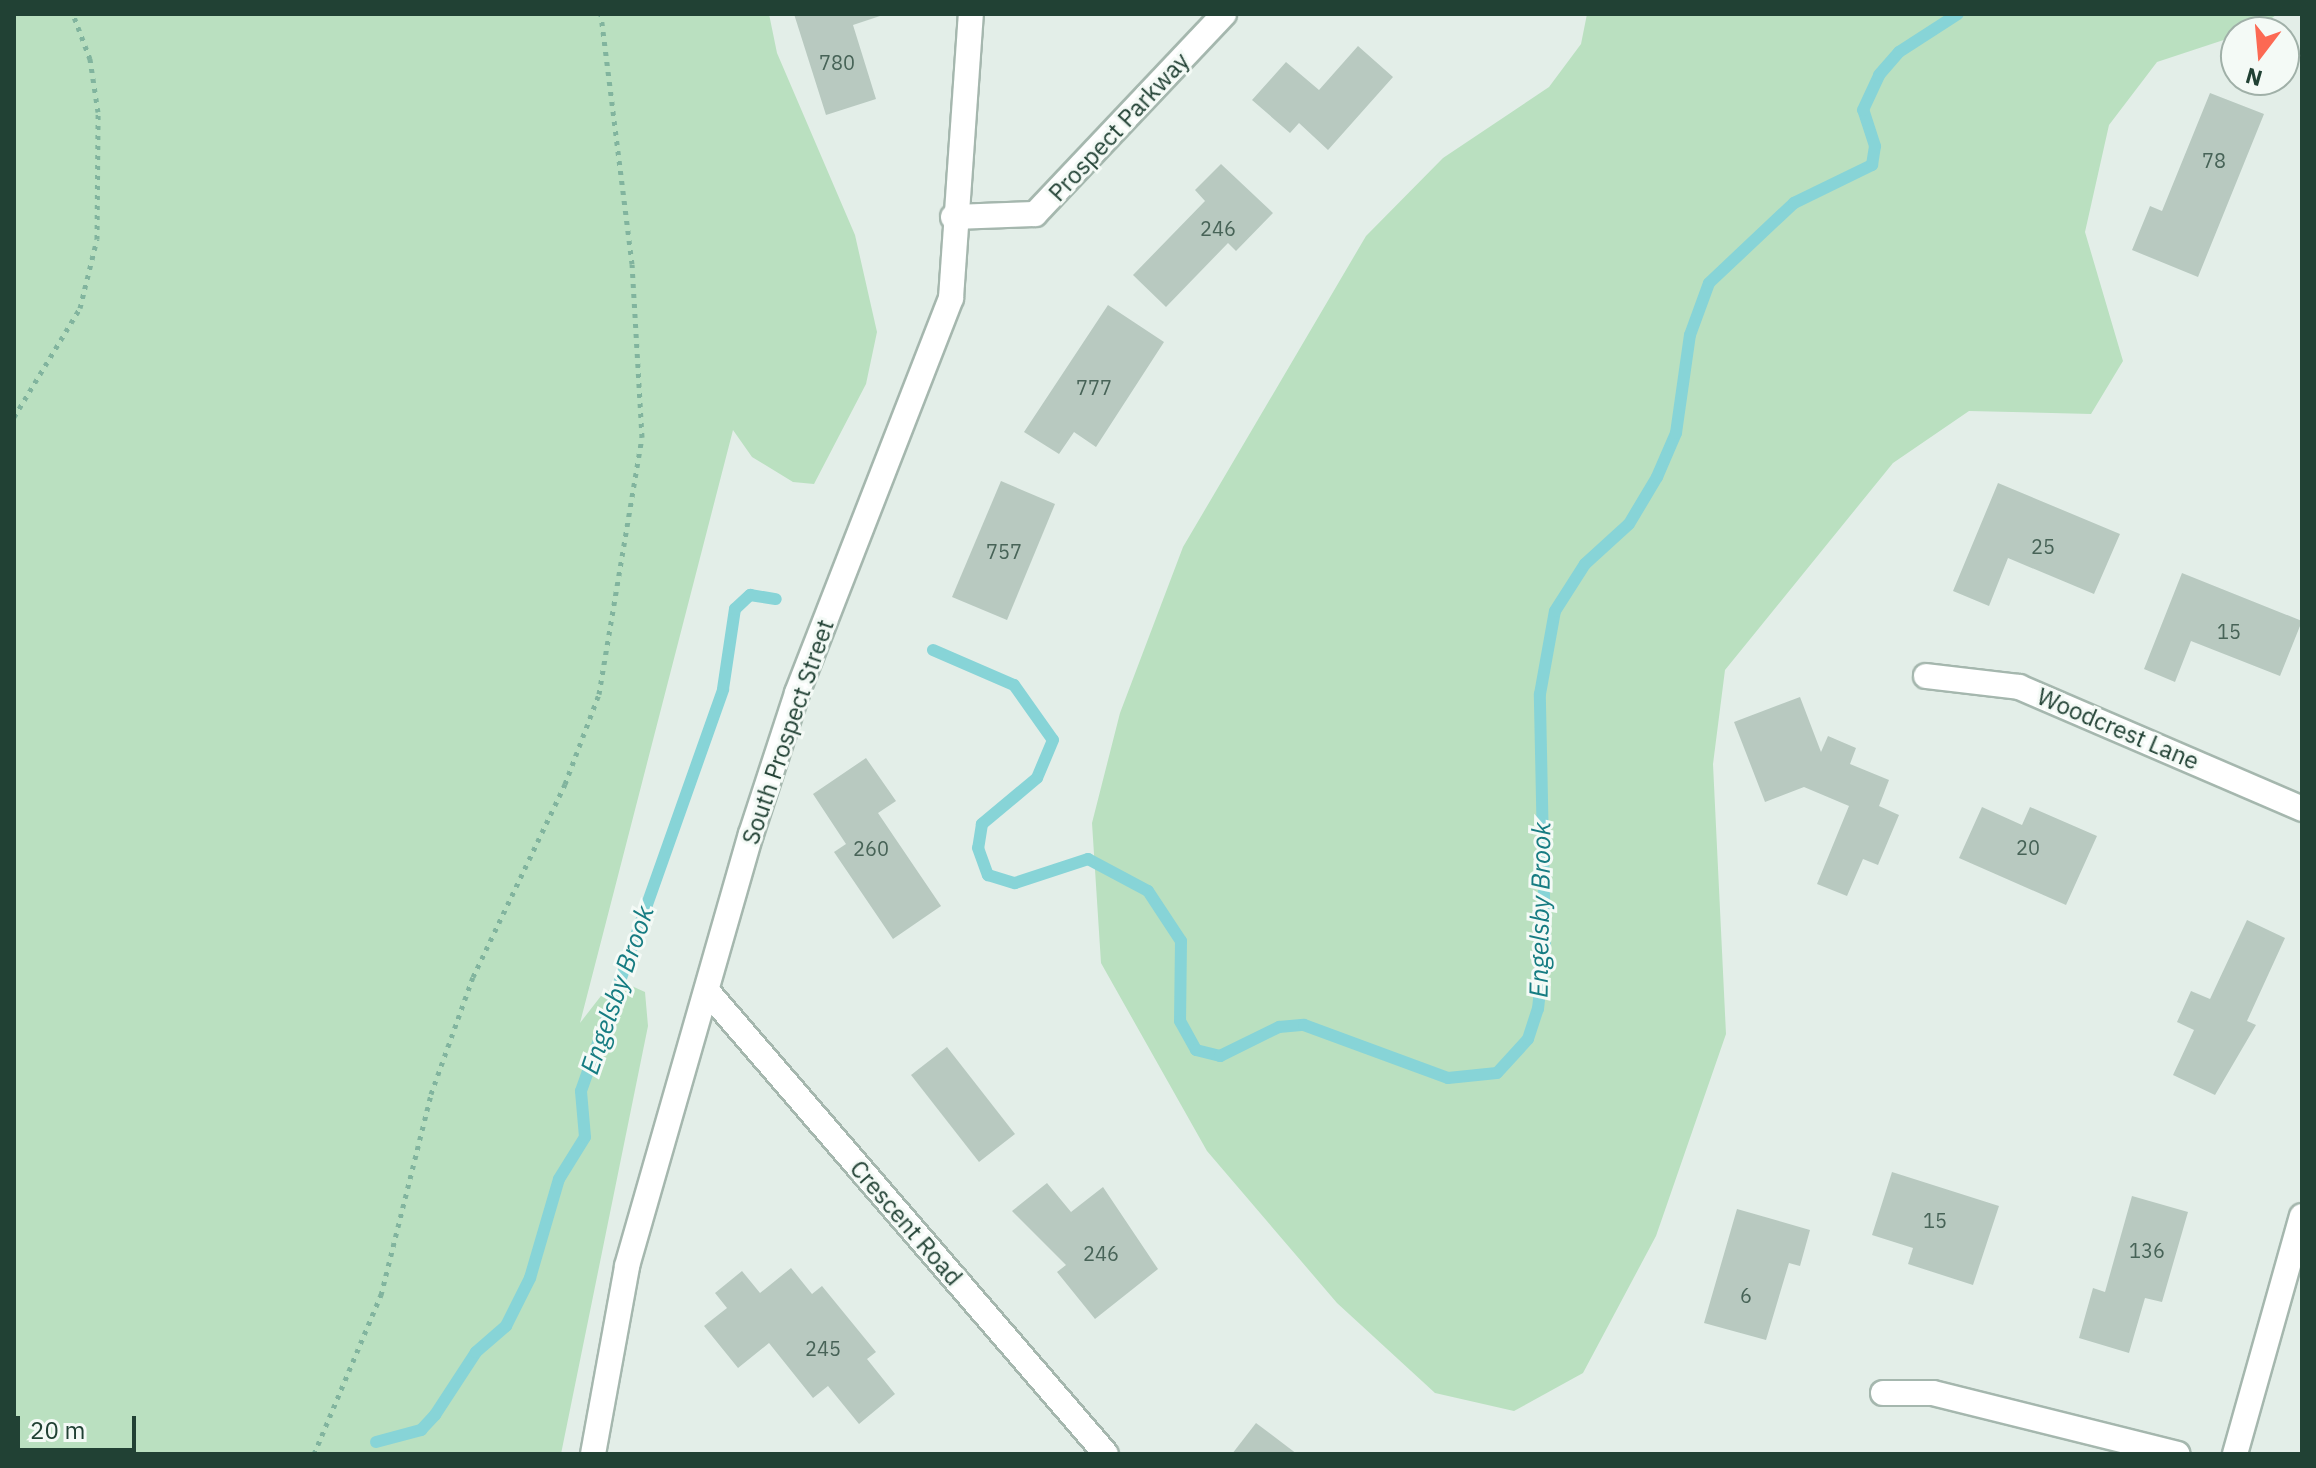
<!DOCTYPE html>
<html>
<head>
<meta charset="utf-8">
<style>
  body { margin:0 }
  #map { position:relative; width:2316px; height:1468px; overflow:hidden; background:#e3eee8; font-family:"IBM Plex Sans",sans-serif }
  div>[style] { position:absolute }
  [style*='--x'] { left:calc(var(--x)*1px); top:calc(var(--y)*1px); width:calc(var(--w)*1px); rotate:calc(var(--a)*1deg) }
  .green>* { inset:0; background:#bae0c0 }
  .stream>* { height:12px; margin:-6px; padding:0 6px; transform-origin:6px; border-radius:6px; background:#87d4d7 }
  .building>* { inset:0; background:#b8c9c0 }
  .path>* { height:5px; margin-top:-2.5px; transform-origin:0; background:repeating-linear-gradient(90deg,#81b49e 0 4px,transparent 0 10px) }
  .roads { filter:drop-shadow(2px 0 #a5b7ae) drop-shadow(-2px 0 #a5b7ae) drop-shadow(0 2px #a5b7ae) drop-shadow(0 -2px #a5b7ae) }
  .minor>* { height:24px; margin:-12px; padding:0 12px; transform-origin:12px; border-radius:12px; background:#fff }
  span { translate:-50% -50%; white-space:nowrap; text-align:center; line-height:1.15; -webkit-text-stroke:6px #f4faf6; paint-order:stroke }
  .number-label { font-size:20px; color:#476357 }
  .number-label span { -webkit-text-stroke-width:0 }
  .street-label { font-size:24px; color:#214134 }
  .water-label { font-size:26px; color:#167c82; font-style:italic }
  .frame { position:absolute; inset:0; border:16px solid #214134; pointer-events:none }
  .north { position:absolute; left:2220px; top:16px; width:80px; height:80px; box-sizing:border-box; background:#f4faf6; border:2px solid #a0b0a8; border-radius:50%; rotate:196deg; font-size:22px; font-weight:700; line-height:32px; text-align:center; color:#214134 }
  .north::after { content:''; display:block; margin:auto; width:28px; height:36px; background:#fc6953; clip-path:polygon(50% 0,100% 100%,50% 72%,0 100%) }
  .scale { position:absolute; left:16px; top:1416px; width:120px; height:36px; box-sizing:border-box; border:4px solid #214134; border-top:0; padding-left:10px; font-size:24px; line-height:28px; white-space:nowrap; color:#214134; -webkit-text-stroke:6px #f4faf6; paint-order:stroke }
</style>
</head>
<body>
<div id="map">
  <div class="green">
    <i style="clip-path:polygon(14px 14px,769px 14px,777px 53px,855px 235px,877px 332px,866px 384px,814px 484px,793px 482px,752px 457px,733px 430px,580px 1023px,604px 992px,625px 983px,645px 992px,648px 1026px,561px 1454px,14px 1454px)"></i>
    <i style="clip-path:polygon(1587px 14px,2277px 14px,2260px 28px,2157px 62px,2109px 125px,2085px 232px,2123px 361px,2091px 414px,1969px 411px,1893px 463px,1725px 670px,1713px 764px,1726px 1034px,1656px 1236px,1583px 1373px,1514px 1411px,1435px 1393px,1337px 1303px,1207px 1151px,1101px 963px,1092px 823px,1120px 713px,1183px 547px,1366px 236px,1443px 158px,1549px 87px,1581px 44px)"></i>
  </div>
  <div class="stream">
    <i style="--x:933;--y:650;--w:88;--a:23.4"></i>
    <i style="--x:1014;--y:685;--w:67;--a:54.7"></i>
    <i style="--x:1053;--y:740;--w:41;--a:112.8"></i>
    <i style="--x:1037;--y:778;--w:72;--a:140.1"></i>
    <i style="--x:982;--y:824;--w:24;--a:99"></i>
    <i style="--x:978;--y:848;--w:29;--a:70"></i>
    <i style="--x:988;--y:875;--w:28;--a:17"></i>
    <i style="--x:1015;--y:883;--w:77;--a:-18.2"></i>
    <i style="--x:1088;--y:859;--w:68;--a:28.1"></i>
    <i style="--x:1148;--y:891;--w:60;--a:56.6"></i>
    <i style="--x:1181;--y:941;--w:80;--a:90.7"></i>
    <i style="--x:1180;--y:1021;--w:33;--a:61"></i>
    <i style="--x:1196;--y:1050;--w:25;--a:14"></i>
    <i style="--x:1220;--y:1056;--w:66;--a:-26.2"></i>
    <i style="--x:1279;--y:1027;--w:25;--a:-5"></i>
    <i style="--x:1304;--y:1025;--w:153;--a:20.2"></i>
    <i style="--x:1448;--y:1078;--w:49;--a:-5.8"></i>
    <i style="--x:1497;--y:1073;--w:46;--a:-47.6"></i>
    <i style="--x:1528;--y:1039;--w:32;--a:-72"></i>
    <i style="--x:1538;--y:1009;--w:66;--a:-83.9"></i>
    <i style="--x:1545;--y:943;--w:249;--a:-91.2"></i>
    <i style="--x:1540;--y:694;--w:84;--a:-79.8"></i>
    <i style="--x:1555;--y:611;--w:56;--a:-57.4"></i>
    <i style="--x:1585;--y:564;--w:59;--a:-42.3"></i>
    <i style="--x:1629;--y:524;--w:55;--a:-59.2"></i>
    <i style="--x:1657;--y:477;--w:48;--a:-66.6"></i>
    <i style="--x:1676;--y:433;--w:99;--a:-81.9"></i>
    <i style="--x:1690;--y:335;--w:55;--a:-69.9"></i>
    <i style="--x:1709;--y:283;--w:117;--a:-43.3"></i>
    <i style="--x:1794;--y:203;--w:87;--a:-26"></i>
    <i style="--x:1872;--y:165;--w:19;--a:-81"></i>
    <i style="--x:1875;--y:146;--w:38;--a:-108"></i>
    <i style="--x:1863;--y:110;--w:38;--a:-65"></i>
    <i style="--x:1879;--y:75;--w:30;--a:-49"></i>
    <i style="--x:1899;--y:52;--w:70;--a:-32.8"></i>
    <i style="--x:376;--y:1442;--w:47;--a:-14.9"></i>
    <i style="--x:421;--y:1430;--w:21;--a:-47"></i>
    <i style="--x:435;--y:1415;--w:75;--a:-56.9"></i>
    <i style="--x:476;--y:1352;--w:40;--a:-41"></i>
    <i style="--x:506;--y:1326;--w:54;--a:-63.4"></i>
    <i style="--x:530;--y:1278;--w:103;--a:-73.7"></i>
    <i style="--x:559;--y:1179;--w:49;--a:-58.2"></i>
    <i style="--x:585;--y:1137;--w:46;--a:-95"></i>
    <i style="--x:581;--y:1091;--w:426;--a:-70.5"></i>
    <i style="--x:723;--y:689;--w:81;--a:-81.5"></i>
    <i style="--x:735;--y:609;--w:21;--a:-43"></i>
    <i style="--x:750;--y:595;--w:26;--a:9"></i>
  </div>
  <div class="building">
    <i style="clip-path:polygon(794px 14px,886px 14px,853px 25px,876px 99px,826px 115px)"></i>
    <i style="clip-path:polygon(1358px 46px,1393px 77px,1328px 150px,1299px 123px,1290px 133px,1252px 100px,1286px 62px,1319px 90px)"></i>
    <i style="clip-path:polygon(2210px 93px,2264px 114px,2198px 277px,2132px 250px,2150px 206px,2162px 211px)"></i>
    <i style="clip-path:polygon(1221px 164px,1273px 213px,1236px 251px,1228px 243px,1166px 307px,1133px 275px,1205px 201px,1195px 190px)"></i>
    <i style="clip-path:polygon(1108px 305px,1164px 342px,1096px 447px,1074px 432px,1059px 454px,1024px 432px)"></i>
    <i style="clip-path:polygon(1001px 481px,1055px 504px,1007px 620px,952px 597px)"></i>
    <i style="clip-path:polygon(1998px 483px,2120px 534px,2094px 594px,2008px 558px,1989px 606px,1953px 591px)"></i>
    <i style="clip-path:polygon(2182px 573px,2302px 621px,2280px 676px,2191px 641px,2175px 682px,2144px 669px)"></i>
    <i style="clip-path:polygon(1800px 697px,1821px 752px,1828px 736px,1856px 748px,1850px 764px,1889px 780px,1879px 806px,1899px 815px,1878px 865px,1863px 859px,1847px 896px,1817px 884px,1849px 806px,1804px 787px,1765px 802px,1734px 722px)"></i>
    <i style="clip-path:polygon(866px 758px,896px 801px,878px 813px,941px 906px,893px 939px,834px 852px,846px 844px,813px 794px)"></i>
    <i style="clip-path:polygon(1982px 807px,2022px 825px,2030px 807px,2097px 836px,2066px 905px,1959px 858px)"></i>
    <i style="clip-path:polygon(2247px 920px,2285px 938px,2247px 1021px,2256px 1025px,2215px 1095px,2173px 1075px,2194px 1030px,2177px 1022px,2191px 991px,2210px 999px)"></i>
    <i style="clip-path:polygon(947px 1047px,1015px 1134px,979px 1162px,911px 1075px)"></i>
    <i style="clip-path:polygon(1892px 1172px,1999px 1206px,1973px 1285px,1908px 1264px,1913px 1248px,1872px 1235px)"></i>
    <i style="clip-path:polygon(1047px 1183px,1071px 1212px,1103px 1187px,1158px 1269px,1095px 1319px,1057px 1272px,1066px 1265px,1012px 1211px)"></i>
    <i style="clip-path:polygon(2132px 1196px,2188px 1212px,2162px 1302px,2145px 1298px,2129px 1353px,2079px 1338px,2093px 1288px,2105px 1292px)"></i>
    <i style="clip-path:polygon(1737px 1209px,1810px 1230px,1800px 1266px,1789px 1263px,1766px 1340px,1704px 1323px)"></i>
    <i style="clip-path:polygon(791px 1268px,812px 1294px,822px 1286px,876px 1352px,867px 1359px,895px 1394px,859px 1424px,828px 1386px,813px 1398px,769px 1343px,738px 1368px,704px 1326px,727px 1308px,715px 1293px,742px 1271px,760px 1293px)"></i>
    <i style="clip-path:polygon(1256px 1423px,1297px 1454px,1232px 1454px)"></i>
  </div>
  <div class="path">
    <i style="--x:14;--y:417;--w:127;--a:-58.8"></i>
    <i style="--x:80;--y:308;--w:71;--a:-76.2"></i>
    <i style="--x:97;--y:239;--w:127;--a:-89.5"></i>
    <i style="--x:98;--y:112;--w:54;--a:-98.6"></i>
    <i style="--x:90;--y:59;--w:48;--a:-110.7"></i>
    <i style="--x:314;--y:1454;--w:173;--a:-67.2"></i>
    <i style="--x:381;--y:1295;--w:207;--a:-76"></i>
    <i style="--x:431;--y:1094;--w:124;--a:-70.3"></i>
    <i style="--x:473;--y:977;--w:214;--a:-64.5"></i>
    <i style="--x:565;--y:784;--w:96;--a:-69.3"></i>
    <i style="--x:599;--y:694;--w:261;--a:-80.5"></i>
    <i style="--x:642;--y:437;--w:173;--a:-93.3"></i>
    <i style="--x:632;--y:264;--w:252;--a:-97.1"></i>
  </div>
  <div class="roads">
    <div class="minor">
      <i style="--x:953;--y:217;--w:82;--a:-2.1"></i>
      <i style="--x:1035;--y:214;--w:275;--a:-46.6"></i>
      <i style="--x:1926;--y:676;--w:94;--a:6.7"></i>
      <i style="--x:2019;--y:687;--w:308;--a:23.3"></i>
      <i style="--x:707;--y:991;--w:611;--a:49.25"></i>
      <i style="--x:1883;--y:1393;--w:50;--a:0"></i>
      <i style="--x:1933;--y:1393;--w:252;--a:14"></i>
      <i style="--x:593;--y:1454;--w:191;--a:-79.7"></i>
      <i style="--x:627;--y:1266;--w:449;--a:-74"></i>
      <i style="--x:751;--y:834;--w:148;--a:-71.9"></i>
      <i style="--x:797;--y:693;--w:424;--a:-68.7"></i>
      <i style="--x:951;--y:298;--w:285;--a:-86"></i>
      <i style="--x:2235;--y:1454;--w:247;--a:-74.3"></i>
    </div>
  </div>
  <div class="number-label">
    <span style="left:837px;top:62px">780</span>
    <span style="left:2214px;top:160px">78</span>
    <span style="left:1218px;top:228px">246</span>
    <span style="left:1094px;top:387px">777</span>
    <span style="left:2043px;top:546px">25</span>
    <span style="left:1004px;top:551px">757</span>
    <span style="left:2229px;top:631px">15</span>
    <span style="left:2028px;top:847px">20</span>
    <span style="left:871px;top:848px">260</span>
    <span style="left:1935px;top:1220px">15</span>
    <span style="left:2147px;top:1250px">136</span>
    <span style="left:1101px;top:1253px">246</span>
    <span style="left:1746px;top:1295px">6</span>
    <span style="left:823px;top:1348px">245</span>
  </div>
  <div class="street-label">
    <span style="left:1119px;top:127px;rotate:-47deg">Prospect Parkway</span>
    <span style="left:2118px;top:729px;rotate:23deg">Woodcrest Lane</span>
    <span style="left:788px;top:732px;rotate:-71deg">South Prospect Street</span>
    <span style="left:906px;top:1223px;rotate:49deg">Crescent Road</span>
  </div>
  <div class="water-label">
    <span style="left:1540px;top:910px;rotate:-89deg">Engelsby Brook</span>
    <span style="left:617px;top:990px;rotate:-71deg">Engelsby Brook</span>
  </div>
  <div class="frame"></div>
  <div class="north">N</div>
  <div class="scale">20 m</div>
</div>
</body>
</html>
